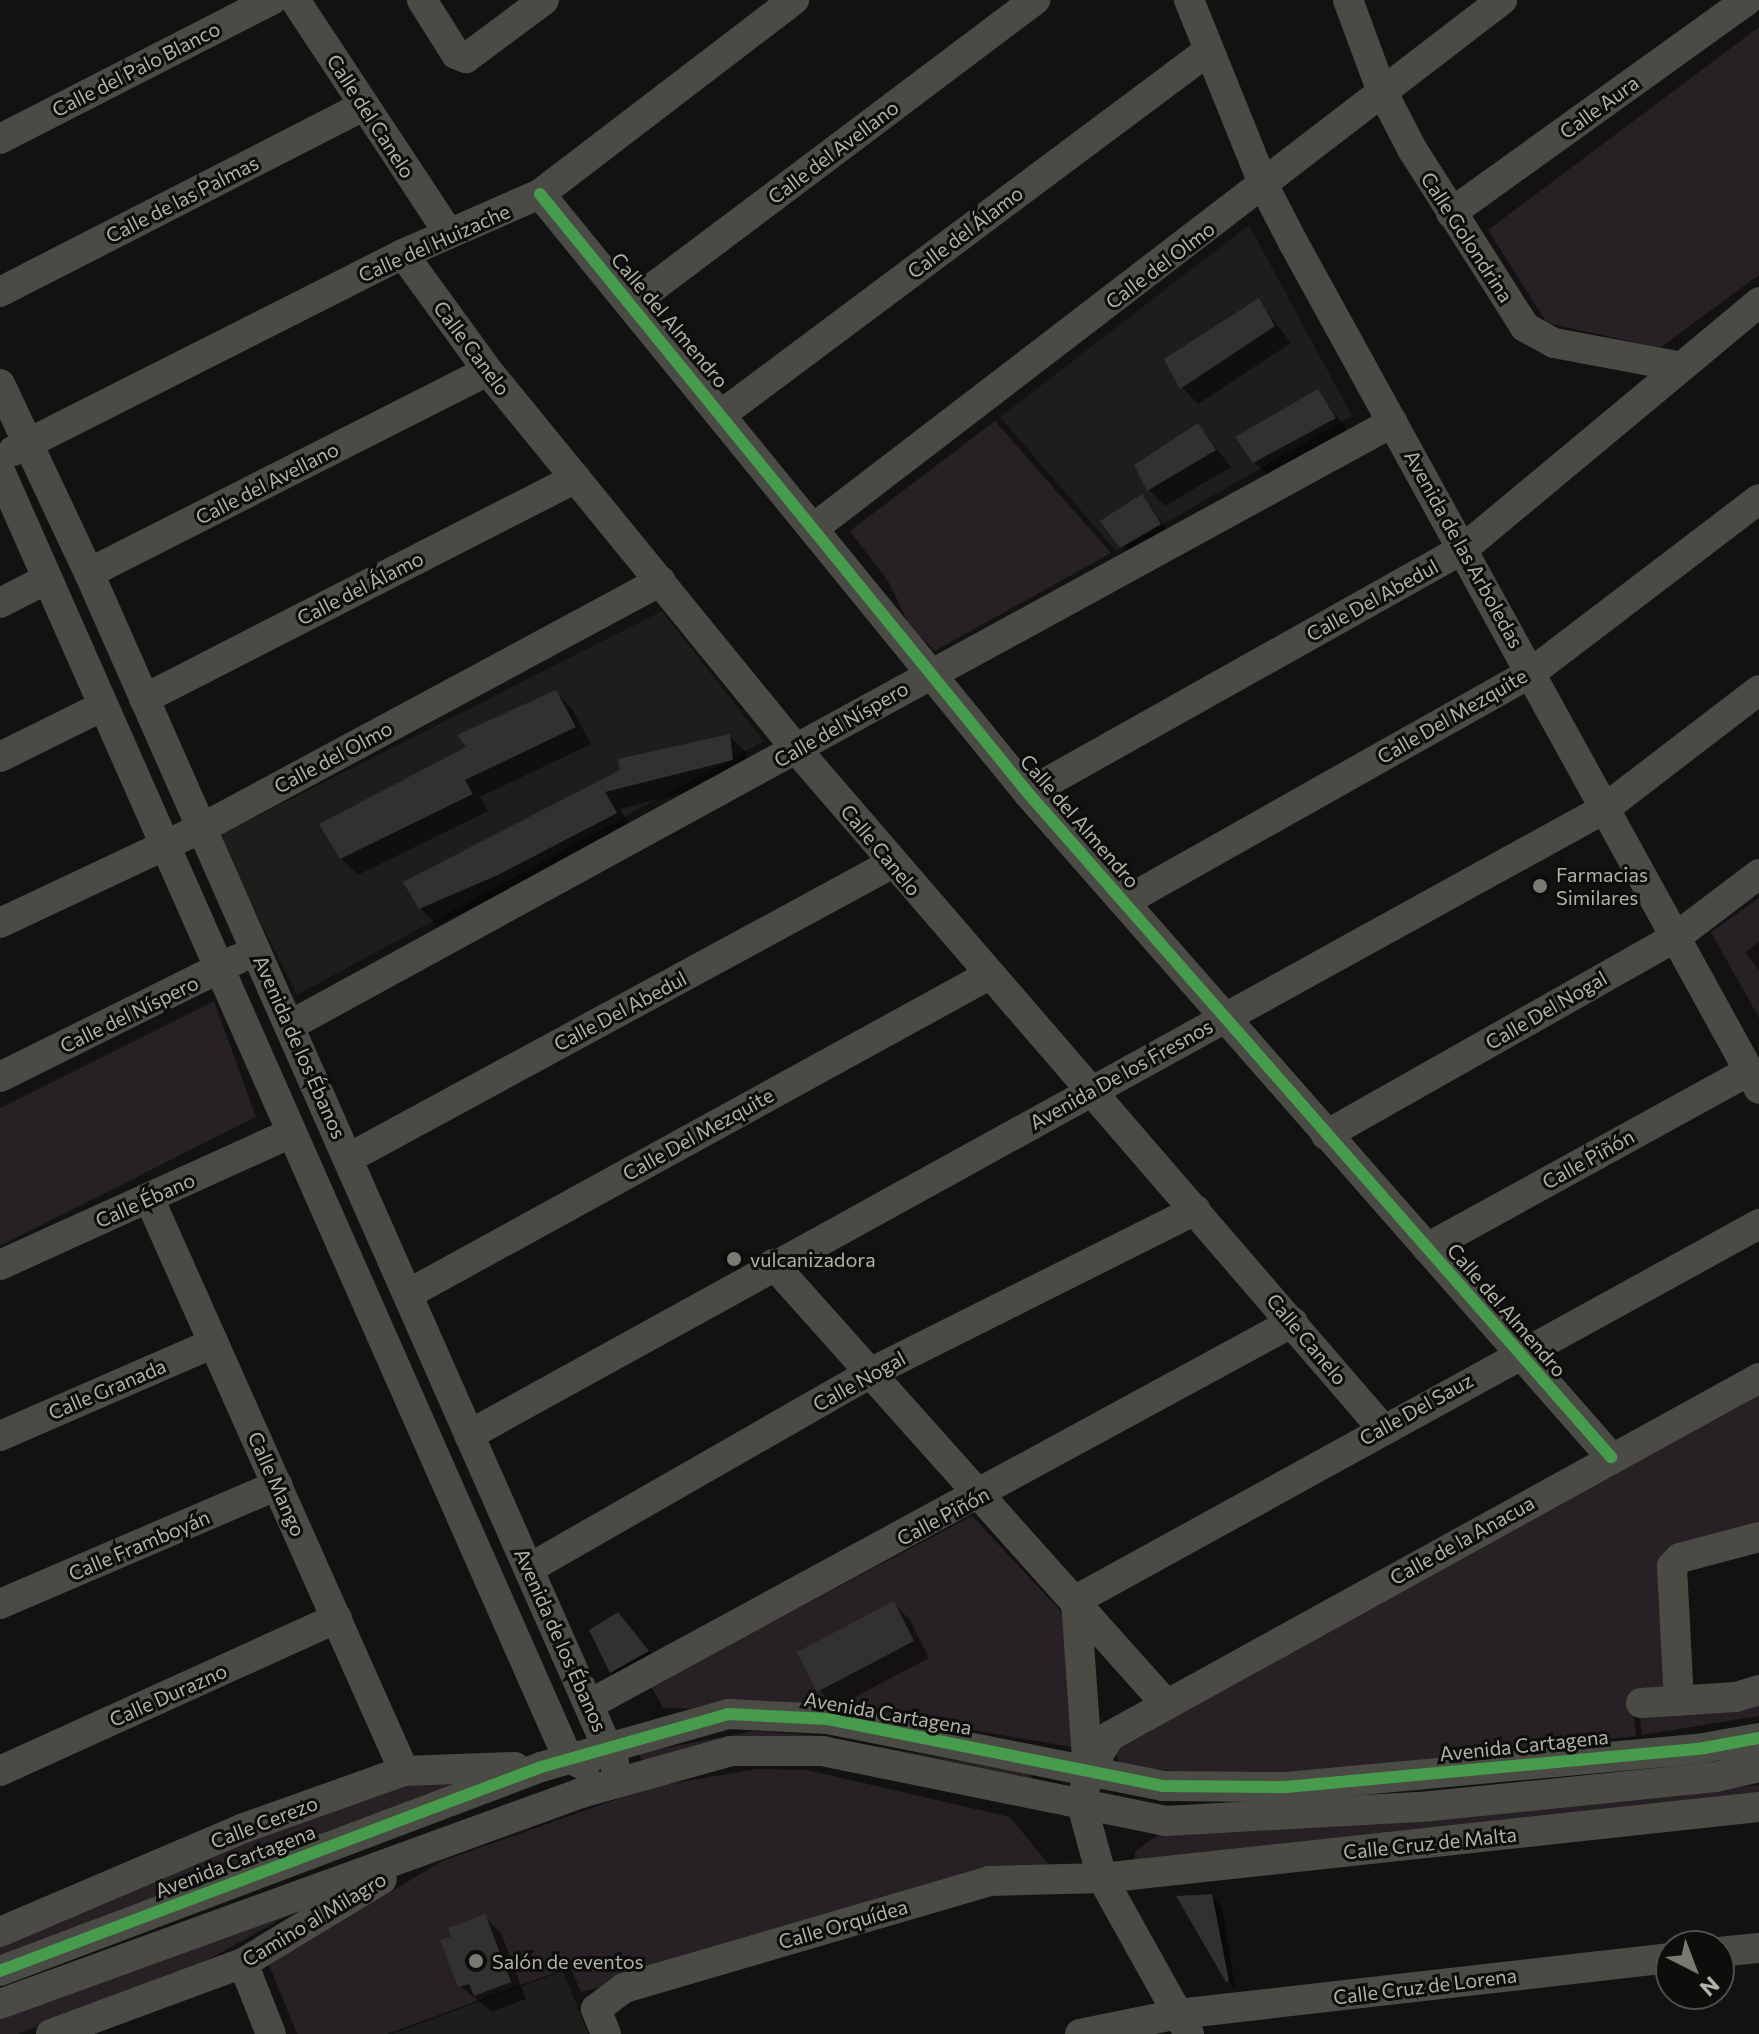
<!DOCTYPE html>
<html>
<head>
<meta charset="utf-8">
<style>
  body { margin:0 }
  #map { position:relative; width:1759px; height:2034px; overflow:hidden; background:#121212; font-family:Commissioner,sans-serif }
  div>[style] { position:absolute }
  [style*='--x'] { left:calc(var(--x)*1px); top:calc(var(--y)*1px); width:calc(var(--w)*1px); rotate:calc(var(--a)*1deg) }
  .built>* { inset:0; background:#1d1e1c }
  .green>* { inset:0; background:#272024 }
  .shadow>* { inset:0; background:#0007 }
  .building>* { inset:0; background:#313230 }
  .minor>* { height:30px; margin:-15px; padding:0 15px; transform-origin:15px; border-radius:15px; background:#4b4b46 }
  .cycleway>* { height:12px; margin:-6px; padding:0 6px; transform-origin:6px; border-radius:6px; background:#469c4c }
  .dots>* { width:22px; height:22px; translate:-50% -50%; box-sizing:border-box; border:4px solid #0d0e0c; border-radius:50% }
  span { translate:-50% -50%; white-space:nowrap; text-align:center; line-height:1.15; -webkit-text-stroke:6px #0d0e0c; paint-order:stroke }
  .street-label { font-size:20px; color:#b2b2a4 }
  .poi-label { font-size:20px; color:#b2b2a4 }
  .left { translate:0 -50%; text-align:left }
  .north { position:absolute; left:1655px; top:1930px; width:80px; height:80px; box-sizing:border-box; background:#0d0e0c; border:2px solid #4f5049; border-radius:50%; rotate:138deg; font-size:22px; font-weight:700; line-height:32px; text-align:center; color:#b2b2a4 }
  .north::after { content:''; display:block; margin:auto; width:28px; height:36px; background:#7a7a71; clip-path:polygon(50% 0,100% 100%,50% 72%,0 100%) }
</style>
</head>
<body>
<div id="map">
  <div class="built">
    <i style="clip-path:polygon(1249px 225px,1352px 416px,1116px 551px,1000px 417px)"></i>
    <i style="clip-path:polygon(662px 611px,764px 741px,297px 995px,218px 836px)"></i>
    <i style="clip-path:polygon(563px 1971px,588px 2034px,392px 2034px)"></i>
  </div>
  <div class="green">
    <i style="clip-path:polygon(1759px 27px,1759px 275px,1660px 348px,1547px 323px,1488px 230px)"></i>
    <i style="clip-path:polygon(995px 421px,1111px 553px,935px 651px,910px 626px,888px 581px,850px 531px)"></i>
    <i style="clip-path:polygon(1759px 898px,1759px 1018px,1711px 932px)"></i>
    <i style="clip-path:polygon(214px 1001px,256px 1117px,0 1246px,0 1108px)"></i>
    <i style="clip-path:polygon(1759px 1390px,1759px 1525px,1661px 1556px,1664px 1691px,1631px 1693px,1636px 1736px,1343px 1771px,1196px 1773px,1120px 1766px,1115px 1749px)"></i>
    <i style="clip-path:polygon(972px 1516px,1069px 1620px,1077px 1748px,867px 1712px,663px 1708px,651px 1686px)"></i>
    <i style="clip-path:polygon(1759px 1703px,1759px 1716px,1642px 1735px,1640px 1718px)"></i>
    <i style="clip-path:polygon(755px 1731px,812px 1735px,1028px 1773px,1039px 1787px,821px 1747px,644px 1763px,638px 1753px)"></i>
    <i style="clip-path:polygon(757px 1769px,807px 1770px,1010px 1817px,1050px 1866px,581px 1992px,570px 1967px,387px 2034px,297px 2034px,269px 1965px,442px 1861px,651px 1787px)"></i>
    <i style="clip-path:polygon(497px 1774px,0 1961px,0 1939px,247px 1834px,409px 1780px)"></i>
    <i style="clip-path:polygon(1759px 1785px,1759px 1802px,1135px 1860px,1135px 1851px,1158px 1835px,1449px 1818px)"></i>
    <i style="clip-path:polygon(334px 1890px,202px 1963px,18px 2034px,0 2034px,0 2011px)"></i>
  </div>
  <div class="shadow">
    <i style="clip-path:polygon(1259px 301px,1291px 343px,1198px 404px,1182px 387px)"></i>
    <i style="clip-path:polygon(1318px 392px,1351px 435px,1271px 478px,1254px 462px)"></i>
    <i style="clip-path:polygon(1198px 426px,1231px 467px,1165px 506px,1148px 489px)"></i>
    <i style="clip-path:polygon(1142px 497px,1176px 541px,1139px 563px,1122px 546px)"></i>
    <i style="clip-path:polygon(556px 692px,572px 709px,591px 744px,480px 797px,488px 811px,358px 875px,341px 858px,469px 748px)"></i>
    <i style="clip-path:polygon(729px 736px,746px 752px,749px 776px,620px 809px,632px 830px,437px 925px,420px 908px,622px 771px)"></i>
    <i style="clip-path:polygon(1759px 942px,1759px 970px,1745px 953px)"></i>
    <i style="clip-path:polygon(893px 1603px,910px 1620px,929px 1658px,836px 1707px,819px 1690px)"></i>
    <i style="clip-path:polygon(628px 1625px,658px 1663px,622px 1682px,611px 1672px)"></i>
    <i style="clip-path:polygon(1211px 1896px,1222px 1907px,1235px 1988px,1228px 1981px)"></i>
    <i style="clip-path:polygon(484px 1916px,501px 1933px,526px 1999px,492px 2012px,460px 1986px,454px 1938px)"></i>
  </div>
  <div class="building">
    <i style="clip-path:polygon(1259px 298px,1275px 326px,1180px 389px,1164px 359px)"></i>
    <i style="clip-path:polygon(1318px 389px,1336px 418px,1253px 463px,1235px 437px)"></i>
    <i style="clip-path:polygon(1198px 423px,1216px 450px,1147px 491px,1134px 465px)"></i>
    <i style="clip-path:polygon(1142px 494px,1161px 524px,1120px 548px,1100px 521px)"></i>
    <i style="clip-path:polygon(556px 690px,576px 727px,465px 780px,473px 794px,340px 859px,319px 824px,466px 747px,457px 735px)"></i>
    <i style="clip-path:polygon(730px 734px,733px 760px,605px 792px,617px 813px,498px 875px,419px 909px,403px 882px,620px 770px,618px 759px)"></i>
    <i style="clip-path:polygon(894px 1601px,914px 1641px,817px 1692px,797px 1652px)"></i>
    <i style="clip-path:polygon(618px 1612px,649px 1651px,610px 1673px,589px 1630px)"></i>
    <i style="clip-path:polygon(1212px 1894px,1229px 1981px,1226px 1982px,1176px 1896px)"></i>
    <i style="clip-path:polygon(485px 1914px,511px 1982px,474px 1996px,469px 1984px,458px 1987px,440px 1940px,451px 1937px,448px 1928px)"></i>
  </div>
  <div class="minor">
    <i style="--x:295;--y:0;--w:278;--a:56.6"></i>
    <i style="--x:422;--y:0;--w:64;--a:57.8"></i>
    <i style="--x:456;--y:54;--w:11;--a:22"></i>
    <i style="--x:466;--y:58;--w:97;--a:-36.6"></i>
    <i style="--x:1189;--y:0;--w:201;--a:68"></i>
    <i style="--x:1264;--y:186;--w:65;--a:62.7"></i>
    <i style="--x:1294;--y:244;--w:964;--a:61.18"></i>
    <i style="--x:1348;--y:0;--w:95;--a:69.7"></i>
    <i style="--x:1381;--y:89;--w:68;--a:62.7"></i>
    <i style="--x:1412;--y:149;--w:211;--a:57.6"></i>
    <i style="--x:1525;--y:327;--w:33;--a:29"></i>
    <i style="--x:1554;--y:343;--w:125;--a:10.6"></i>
    <i style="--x:0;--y:139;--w:305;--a:-27.1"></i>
    <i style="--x:540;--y:194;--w:773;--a:50.83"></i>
    <i style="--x:1028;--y:793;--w:884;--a:48.72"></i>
    <i style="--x:1451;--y:213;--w:365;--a:-35.7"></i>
    <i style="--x:403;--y:254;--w:145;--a:54"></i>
    <i style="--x:488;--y:371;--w:489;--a:50.8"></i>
    <i style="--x:797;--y:750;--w:895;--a:49.21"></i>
    <i style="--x:0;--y:292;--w:409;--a:-27.1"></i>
    <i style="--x:631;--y:304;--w:506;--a:-36.96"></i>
    <i style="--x:0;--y:384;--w:209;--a:64.8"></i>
    <i style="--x:89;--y:573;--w:1301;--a:66.19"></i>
    <i style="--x:722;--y:414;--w:607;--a:-36.76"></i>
    <i style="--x:13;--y:451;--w:437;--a:-26.8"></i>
    <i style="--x:403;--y:254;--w:150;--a:-23.7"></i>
    <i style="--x:540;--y:194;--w:320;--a:-37.4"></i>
    <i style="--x:0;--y:471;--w:1407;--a:66.19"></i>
    <i style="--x:568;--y:1758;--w:19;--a:25"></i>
    <i style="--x:815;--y:527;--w:866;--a:-37.49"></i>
    <i style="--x:89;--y:573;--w:447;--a:-26.9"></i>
    <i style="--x:0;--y:603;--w:53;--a:-27.1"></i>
    <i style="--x:144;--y:699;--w:485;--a:-27.1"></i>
    <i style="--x:0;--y:757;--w:115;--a:-26.3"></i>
    <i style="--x:1028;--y:793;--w:499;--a:-29.3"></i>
    <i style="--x:1463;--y:549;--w:386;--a:-39.8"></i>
    <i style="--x:1124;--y:902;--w:468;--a:-29.4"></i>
    <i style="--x:1532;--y:672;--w:285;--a:-37.3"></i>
    <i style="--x:0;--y:923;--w:223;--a:-25.2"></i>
    <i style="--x:202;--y:828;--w:521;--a:-28.29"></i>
    <i style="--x:289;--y:1026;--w:1258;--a:-28.68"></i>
    <i style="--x:0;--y:1077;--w:266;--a:-26.4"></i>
    <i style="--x:1326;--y:1135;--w:402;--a:-29.5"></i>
    <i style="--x:1676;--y:937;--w:104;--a:-37.2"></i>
    <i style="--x:349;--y:1158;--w:617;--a:-28.48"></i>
    <i style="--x:149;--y:1198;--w:627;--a:66.01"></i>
    <i style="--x:1427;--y:1248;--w:367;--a:-28.8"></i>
    <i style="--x:773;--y:1264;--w:590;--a:48.23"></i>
    <i style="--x:0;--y:1265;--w:317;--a:-24.4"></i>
    <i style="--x:408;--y:1294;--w:663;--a:-28.77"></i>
    <i style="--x:469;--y:1435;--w:1296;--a:-28.88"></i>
    <i style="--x:1604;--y:809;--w:195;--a:-37.5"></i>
    <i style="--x:0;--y:1436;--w:233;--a:-23.5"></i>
    <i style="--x:530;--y:1568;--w:394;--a:-29.8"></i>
    <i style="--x:872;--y:1372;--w:362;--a:-26.6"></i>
    <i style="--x:0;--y:1604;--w:302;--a:-23.2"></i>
    <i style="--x:1679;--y:1701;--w:135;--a:-93"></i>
    <i style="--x:1672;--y:1566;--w:11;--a:-45"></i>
    <i style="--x:1680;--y:1558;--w:82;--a:-14.9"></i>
    <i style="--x:1641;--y:1703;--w:95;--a:-3.6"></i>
    <i style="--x:1736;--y:1697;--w:24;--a:-17"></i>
    <i style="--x:590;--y:1704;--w:800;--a:-28.52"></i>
    <i style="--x:0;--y:1771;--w:370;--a:-24.4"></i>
    <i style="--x:1088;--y:1772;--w:42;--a:-58.6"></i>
    <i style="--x:1110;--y:1736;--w:741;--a:-28.88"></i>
    <i style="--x:0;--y:1932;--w:265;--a:-23.1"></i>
    <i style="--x:244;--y:1828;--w:170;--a:-19.6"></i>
    <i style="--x:404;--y:1771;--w:111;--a:-2.1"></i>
    <i style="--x:1719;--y:1952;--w:40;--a:-5.7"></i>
    <i style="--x:243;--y:1963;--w:76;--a:68.5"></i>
    <i style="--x:0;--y:1971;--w:578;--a:-20.66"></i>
    <i style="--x:541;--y:1767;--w:194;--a:-15.8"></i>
    <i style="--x:728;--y:1714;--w:100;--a:2.9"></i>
    <i style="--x:828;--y:1719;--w:342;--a:11.3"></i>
    <i style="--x:1163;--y:1786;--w:123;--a:0.5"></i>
    <i style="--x:1286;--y:1787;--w:420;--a:-5.3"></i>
    <i style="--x:1704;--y:1748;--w:56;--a:-10.3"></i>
    <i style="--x:0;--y:2004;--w:618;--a:-19.96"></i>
    <i style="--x:581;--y:1793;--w:156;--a:-15.6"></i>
    <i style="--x:731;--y:1751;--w:91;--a:0"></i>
    <i style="--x:822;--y:1751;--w:351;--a:11.5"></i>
    <i style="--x:1166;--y:1821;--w:265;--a:-3.2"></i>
    <i style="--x:1431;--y:1806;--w:285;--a:-5.8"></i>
    <i style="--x:1715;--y:1777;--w:45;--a:-12.8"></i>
    <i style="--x:51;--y:2034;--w:205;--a:-20.3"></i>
    <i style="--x:243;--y:1963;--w:162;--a:-31.1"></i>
    <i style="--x:606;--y:2034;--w:27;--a:-112"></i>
    <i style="--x:596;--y:2009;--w:35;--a:-37"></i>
    <i style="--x:624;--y:1988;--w:380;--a:-16.3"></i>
    <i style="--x:989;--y:1881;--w:113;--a:-1.5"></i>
    <i style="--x:1102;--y:1878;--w:661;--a:-6.17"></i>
    <i style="--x:1080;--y:2034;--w:100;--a:-11.5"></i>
    <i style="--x:1178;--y:2014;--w:496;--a:-6.5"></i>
    <i style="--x:1189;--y:2034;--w:179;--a:-119.1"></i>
    <i style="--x:1102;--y:1878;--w:76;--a:-105.3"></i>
    <i style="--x:1082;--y:1805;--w:34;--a:-80"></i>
    <i style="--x:1088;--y:1772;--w:172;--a:-94"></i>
    <i style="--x:1076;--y:1600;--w:780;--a:-28.83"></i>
  </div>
  <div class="cycleway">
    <i style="--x:540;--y:194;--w:773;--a:50.83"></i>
    <i style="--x:1028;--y:793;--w:884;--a:48.72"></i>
    <i style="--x:0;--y:1971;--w:578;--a:-20.66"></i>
    <i style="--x:541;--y:1767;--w:194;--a:-15.8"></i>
    <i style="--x:728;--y:1714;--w:100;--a:2.9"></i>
    <i style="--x:828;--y:1719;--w:342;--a:11.3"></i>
    <i style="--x:1163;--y:1786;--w:123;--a:0.5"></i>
    <i style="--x:1286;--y:1787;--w:420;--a:-5.3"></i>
    <i style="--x:1704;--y:1748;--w:56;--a:-10.3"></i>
  </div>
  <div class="dots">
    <i style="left:1540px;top:886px;background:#7a7a71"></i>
    <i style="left:734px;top:1259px;background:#7a7a71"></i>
    <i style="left:476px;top:1961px;background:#7a7a71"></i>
  </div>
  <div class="street-label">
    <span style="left:136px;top:69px;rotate:-27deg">Calle del Palo Blanco</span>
    <span style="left:1599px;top:107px;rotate:-36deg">Calle Aura</span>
    <span style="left:371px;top:116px;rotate:57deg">Calle del Canelo</span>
    <span style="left:833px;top:152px;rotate:-37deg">Calle del Avellano</span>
    <span style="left:182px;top:199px;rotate:-27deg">Calle de las Palmas</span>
    <span style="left:965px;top:232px;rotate:-37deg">Calle del Álamo</span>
    <span style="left:1467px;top:237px;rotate:57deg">Calle Golondrina</span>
    <span style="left:434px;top:243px;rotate:-24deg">Calle del Huizache</span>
    <span style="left:1160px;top:265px;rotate:-37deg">Calle del Olmo</span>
    <span style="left:670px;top:320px;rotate:50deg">Calle del Almendro</span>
    <span style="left:472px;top:348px;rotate:53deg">Calle Canelo</span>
    <span style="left:267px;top:483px;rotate:-27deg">Calle del Avellano</span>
    <span style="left:1464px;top:549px;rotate:61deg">Avenida de las Arboledas</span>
    <span style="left:360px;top:588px;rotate:-27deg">Calle del Álamo</span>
    <span style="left:1372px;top:600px;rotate:-29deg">Calle Del Abedul</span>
    <span style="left:1452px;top:716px;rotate:-30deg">Calle Del Mezquite</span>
    <span style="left:841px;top:724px;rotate:-30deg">Calle del Níspero</span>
    <span style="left:333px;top:757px;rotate:-28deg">Calle del Olmo</span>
    <span style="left:1080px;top:821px;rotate:49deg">Calle del Almendro</span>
    <span style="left:881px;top:850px;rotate:50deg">Calle Canelo</span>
    <span style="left:1546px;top:1010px;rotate:-30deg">Calle Del Nogal</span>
    <span style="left:620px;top:1011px;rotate:-28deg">Calle Del Abedul</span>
    <span style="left:129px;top:1014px;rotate:-26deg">Calle del Níspero</span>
    <span style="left:300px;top:1047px;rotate:66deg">Avenida de los Ébanos</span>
    <span style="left:1121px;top:1074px;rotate:-29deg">Avenida De los Fresnos</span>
    <span style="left:698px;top:1134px;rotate:-29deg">Calle Del Mezquite</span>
    <span style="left:1588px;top:1159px;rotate:-29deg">Calle Piñón</span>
    <span style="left:145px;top:1200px;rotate:-24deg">Calle Ébano</span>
    <span style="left:1507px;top:1310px;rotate:49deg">Calle del Almendro</span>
    <span style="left:1307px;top:1339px;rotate:50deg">Calle Canelo</span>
    <span style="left:859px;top:1381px;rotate:-29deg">Calle Nogal</span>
    <span style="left:107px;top:1389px;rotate:-23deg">Calle Granada</span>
    <span style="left:1416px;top:1409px;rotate:-29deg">Calle Del Sauz</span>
    <span style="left:277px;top:1484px;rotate:66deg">Calle Mango</span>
    <span style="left:943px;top:1516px;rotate:-28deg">Calle Piñón</span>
    <span style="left:1462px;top:1540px;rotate:-29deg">Calle de la Anacua</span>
    <span style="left:139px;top:1545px;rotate:-23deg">Calle Framboyán</span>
    <span style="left:561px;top:1640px;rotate:66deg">Avenida de los Ébanos</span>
    <span style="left:168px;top:1695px;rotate:-24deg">Calle Durazno</span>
    <span style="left:888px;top:1713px;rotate:10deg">Avenida Cartagena</span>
    <span style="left:1524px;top:1745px;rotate:-6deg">Avenida Cartagena</span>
    <span style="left:264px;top:1822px;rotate:-21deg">Calle Cerezo</span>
    <span style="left:1430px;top:1843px;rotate:-6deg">Calle Cruz de Malta</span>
    <span style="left:235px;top:1861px;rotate:-21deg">Avenida Cartagena</span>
    <span style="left:314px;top:1919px;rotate:-31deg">Camino al Milagro</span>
    <span style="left:843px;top:1924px;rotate:-16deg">Calle Orquídea</span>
    <span style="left:1425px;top:1986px;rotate:-7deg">Calle Cruz de Lorena</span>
  </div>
  <div class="poi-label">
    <span class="left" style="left:1556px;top:886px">Farmacias<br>Similares</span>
    <span class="left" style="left:750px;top:1259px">vulcanizadora</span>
    <span class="left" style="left:492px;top:1961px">Salón de eventos</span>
  </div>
  <div class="north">N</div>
</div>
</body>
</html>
